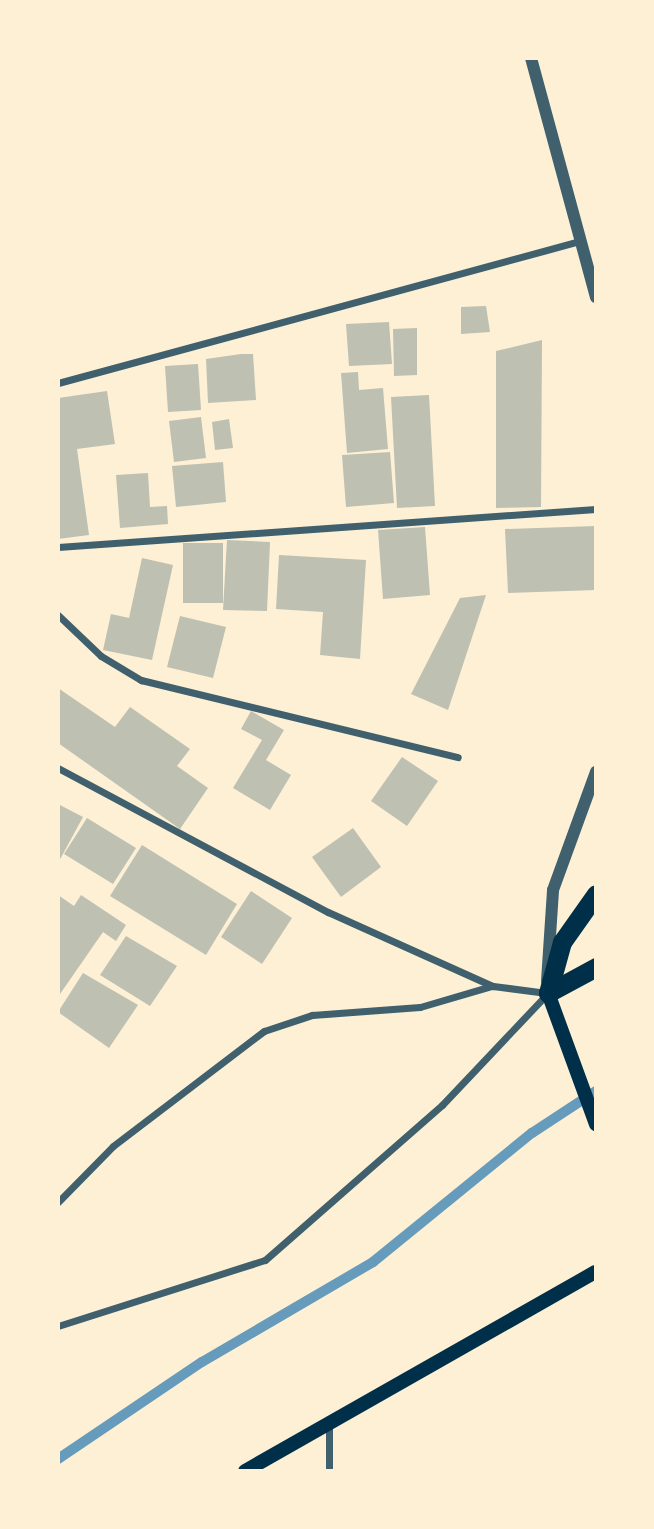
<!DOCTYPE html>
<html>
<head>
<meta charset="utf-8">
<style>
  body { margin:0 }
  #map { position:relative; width:654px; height:1529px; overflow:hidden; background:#fdf0d5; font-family:Inter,sans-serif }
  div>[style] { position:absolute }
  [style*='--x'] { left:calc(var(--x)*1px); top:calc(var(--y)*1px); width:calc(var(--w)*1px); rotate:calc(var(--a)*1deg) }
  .stream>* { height:10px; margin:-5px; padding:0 5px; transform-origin:5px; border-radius:5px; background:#669bbc }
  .building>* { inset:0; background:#bec0b2 }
  .minor>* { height:7px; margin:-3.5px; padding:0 3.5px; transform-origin:3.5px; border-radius:3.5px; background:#3f606c }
  .tertiary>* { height:12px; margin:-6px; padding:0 6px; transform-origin:6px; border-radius:6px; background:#3f606c }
  .secondary>* { height:14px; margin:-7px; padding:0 7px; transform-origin:7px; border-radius:7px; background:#003049 }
  .trunk>* { height:19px; margin:-9.5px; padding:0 9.5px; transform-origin:9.5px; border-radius:9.5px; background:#003049 }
  span { translate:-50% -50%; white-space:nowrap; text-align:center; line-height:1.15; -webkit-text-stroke:7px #fdf0d5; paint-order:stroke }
  .frame { position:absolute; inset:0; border:60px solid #fdf0d5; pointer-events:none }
</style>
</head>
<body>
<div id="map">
  <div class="stream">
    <i style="--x:58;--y:1459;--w:174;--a:-34"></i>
    <i style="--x:202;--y:1362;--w:198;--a:-30.3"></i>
    <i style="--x:373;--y:1262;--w:205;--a:-39.1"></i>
    <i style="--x:532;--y:1133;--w:77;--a:-33.3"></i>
  </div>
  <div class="building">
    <i style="clip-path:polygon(486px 306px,490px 332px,461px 334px,461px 307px)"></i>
    <i style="clip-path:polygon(389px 322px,392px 364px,349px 366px,346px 324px)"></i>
    <i style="clip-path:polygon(417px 328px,417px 375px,394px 376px,393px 329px)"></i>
    <i style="clip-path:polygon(542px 340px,541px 507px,496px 508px,496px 351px)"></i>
    <i style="clip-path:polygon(241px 354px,253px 354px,256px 400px,208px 403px,206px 359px)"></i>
    <i style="clip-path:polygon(198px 364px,201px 410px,168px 412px,165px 366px)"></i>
    <i style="clip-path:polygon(358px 372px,359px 390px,383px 388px,388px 449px,347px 453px,341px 373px)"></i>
    <i style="clip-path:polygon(107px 391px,115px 444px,77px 449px,89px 535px,58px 539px,58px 398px)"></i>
    <i style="clip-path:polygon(429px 395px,435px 506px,397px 508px,391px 397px)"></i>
    <i style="clip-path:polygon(201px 417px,206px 458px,174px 462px,169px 421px)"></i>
    <i style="clip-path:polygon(229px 419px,233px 448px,215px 450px,212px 422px)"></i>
    <i style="clip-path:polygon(390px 452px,394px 503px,346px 507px,342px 455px)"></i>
    <i style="clip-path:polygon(223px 462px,226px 502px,176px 507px,172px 466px)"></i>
    <i style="clip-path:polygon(148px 473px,150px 507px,167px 506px,168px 524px,120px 528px,116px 475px)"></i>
    <i style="clip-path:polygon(596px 526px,596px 590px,508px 593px,505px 529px)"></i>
    <i style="clip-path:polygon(425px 527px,430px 595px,383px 599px,378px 530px)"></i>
    <i style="clip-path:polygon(227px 540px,270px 542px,267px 611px,223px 610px)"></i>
    <i style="clip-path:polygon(183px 543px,223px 543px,223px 603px,183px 603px)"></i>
    <i style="clip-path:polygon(279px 555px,366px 560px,360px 659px,320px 655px,323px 612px,276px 609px)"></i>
    <i style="clip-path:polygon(142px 558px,173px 565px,152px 660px,103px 650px,111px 614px,129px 618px)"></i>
    <i style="clip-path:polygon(486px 595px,448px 710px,411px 694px,460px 598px)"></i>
    <i style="clip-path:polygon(180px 616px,226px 627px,213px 678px,167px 667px)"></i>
    <i style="clip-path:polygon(58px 688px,115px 727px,130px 707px,190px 749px,177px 766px,208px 788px,180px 829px,58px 743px)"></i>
    <i style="clip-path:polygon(251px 711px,284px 730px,266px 760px,291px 775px,270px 810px,233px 788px,262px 740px,241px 729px)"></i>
    <i style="clip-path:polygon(402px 757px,438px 781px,407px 826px,371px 801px)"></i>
    <i style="clip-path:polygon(58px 804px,83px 817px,58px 863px)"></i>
    <i style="clip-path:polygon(87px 818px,136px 848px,113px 884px,64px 854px)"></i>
    <i style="clip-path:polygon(353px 828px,381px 867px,341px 897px,312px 857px)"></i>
    <i style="clip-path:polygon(142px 845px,237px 904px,206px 955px,110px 896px)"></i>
    <i style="clip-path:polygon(251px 891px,292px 918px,262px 964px,221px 937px)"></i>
    <i style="clip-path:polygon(58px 895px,74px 906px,81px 895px,126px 925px,116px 941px,103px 932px,60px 994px)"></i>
    <i style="clip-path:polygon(126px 936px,177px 966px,150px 1006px,100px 975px)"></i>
    <i style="clip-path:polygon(83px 973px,138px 1005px,109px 1048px,58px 1012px)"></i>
  </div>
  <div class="minor">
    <i style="--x:58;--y:383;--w:541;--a:-15.22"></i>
    <i style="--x:58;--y:547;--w:539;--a:-4.04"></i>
    <i style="--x:58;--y:615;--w:59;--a:43.6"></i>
    <i style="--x:101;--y:656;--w:47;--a:31"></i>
    <i style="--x:141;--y:680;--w:326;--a:13.7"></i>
    <i style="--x:58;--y:768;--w:306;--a:28.1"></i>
    <i style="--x:328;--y:912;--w:181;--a:24.2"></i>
    <i style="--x:493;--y:986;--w:54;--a:7.4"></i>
    <i style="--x:58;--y:1202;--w:78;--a:-45.5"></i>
    <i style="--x:113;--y:1146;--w:190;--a:-37.3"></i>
    <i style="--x:264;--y:1031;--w:51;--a:-18.4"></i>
    <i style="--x:312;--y:1015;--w:108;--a:-4.2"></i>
    <i style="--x:420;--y:1007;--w:75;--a:-16.3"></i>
    <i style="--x:58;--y:1326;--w:217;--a:-17.7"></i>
    <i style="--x:265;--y:1260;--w:235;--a:-41.2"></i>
    <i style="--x:442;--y:1105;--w:153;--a:-46.6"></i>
    <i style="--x:329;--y:1471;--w:48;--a:-90"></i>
  </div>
  <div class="tertiary">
    <i style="--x:531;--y:58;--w:248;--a:74.8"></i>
    <i style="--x:547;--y:981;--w:91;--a:-86.2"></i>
    <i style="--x:553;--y:890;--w:126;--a:-70"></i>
  </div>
  <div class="secondary">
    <i style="--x:548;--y:993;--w:140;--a:69.9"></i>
    <i style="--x:245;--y:1471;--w:403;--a:-29.6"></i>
  </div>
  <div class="trunk">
    <i style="--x:596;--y:894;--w:59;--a:125.3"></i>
    <i style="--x:562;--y:942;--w:53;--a:105.4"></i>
    <i style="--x:548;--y:993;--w:55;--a:-28.4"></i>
  </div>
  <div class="frame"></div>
</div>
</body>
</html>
